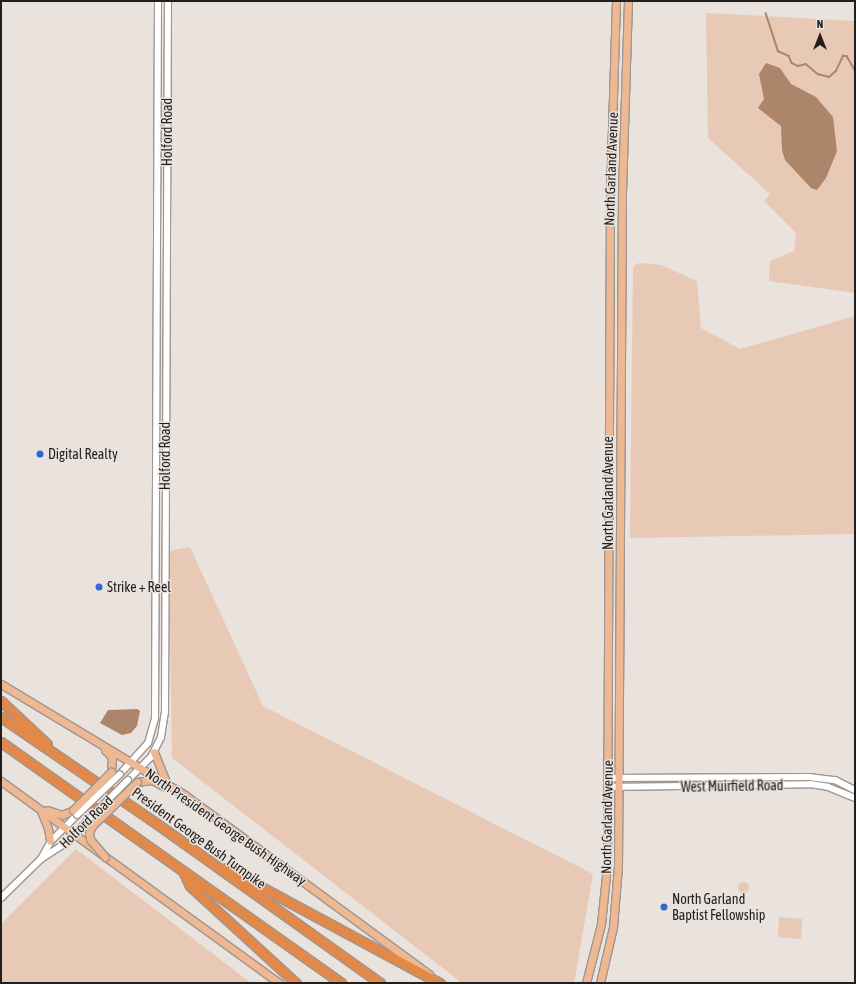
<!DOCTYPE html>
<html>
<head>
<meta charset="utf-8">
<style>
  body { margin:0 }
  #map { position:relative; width:856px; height:984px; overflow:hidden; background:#e9e2dd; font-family:"Asap Condensed",sans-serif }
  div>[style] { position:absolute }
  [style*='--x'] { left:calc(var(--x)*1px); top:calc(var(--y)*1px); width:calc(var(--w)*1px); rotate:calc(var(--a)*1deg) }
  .green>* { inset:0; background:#e8c9b5 }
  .round { border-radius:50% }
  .water>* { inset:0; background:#ac856b }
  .stream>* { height:1.5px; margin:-0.75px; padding:0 0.75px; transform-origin:0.75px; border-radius:0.75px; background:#ac856b }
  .roads { filter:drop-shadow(1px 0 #9d9692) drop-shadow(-1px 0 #9d9692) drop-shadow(0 1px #9d9692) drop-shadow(0 -1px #9d9692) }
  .minor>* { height:6px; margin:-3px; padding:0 3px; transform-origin:3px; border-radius:3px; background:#fff }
  .major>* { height:7px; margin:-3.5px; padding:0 3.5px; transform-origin:3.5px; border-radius:3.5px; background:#eeb892 }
  .highway>* { height:9px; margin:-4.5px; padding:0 4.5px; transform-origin:4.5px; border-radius:4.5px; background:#e28949 }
  .bridges { filter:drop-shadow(1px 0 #9d9692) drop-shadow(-1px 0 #9d9692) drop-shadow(0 1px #9d9692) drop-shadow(0 -1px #9d9692) }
  .minor-bridge>* { height:6px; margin:-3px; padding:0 3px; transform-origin:3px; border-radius:3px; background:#fff }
  .major-bridge>* { height:7px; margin:-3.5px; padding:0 3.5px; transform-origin:3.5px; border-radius:3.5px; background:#eeb892 }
  .dots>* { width:11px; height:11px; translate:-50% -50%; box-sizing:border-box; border:2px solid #e9e2dd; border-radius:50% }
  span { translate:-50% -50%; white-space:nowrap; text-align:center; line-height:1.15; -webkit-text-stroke:3px #e9e2dd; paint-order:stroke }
  .street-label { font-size:14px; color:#211f1d }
  .poi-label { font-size:14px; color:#211f1d }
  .left { translate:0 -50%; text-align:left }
  .frame { position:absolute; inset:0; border:2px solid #211f1d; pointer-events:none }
  .north { position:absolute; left:800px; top:16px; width:40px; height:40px; -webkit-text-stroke:3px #e9e2dd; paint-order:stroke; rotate:0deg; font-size:11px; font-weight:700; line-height:16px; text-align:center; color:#211f1d }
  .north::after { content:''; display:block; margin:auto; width:14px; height:18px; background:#211f1d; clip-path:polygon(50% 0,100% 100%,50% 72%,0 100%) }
</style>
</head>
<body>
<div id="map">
  <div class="green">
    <i style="clip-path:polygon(706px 13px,855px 21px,855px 293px,769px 281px,770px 261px,794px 251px,796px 233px,764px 201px,770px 194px,708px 138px)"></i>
    <i style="clip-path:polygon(639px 263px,661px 265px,697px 281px,701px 328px,740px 349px,855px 316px,855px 534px,630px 538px,633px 267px)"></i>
    <i style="clip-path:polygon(190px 547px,263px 706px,593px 874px,574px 983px,462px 983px,172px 758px,169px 551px)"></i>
    <i style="clip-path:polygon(76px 849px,251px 983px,1px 983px,1px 924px)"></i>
    <i class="round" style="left:737.5px;top:881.5px;width:11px;height:11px"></i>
    <i style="clip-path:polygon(779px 917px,802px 919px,801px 939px,778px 937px)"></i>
  </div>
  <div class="water">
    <i style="clip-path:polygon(766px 63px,780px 68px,791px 84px,816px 97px,833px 117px,837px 151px,826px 178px,817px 190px,811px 188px,785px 160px,782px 150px,781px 126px,758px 108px,764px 99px,759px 74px)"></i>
    <i style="clip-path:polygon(137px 709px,140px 711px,137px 726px,131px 733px,122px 735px,100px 723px,108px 710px)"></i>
  </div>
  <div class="stream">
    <i style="--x:766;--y:13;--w:40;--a:72"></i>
    <i style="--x:778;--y:51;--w:12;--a:24"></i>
    <i style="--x:789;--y:56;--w:8;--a:67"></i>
    <i style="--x:792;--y:63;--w:7;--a:27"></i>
    <i style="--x:798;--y:66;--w:8;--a:-14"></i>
    <i style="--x:806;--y:64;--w:16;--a:40"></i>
    <i style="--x:818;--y:74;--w:11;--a:15"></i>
    <i style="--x:829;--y:77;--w:9;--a:-41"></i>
    <i style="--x:836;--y:71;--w:17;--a:-65"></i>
    <i style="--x:843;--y:56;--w:4;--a:0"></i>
    <i style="--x:847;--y:56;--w:16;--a:60"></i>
  </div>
  <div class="roads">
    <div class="minor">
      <i style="--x:120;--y:774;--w:42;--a:-47.9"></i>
      <i style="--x:148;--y:743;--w:26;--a:-74"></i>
      <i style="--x:155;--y:718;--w:717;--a:-89.76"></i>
      <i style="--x:607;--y:778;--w:202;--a:-0.3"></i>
      <i style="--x:809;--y:777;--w:26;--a:7"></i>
      <i style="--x:835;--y:780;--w:22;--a:27"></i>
      <i style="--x:128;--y:780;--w:33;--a:-45"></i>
      <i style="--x:151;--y:757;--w:22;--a:-63"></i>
      <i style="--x:161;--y:737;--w:26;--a:-81"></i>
      <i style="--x:165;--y:711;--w:710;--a:-89.76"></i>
      <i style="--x:607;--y:787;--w:203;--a:-0.8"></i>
      <i style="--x:810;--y:784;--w:18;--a:9"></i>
      <i style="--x:828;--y:787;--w:29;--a:22"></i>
      <i style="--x:41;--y:859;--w:21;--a:-61"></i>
      <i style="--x:51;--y:841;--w:37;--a:-45"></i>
      <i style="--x:1;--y:898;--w:56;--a:-44.3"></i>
      <i style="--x:41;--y:859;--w:33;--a:-33"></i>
      <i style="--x:69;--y:841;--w:27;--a:-48"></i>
    </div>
    <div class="major">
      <i style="--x:1;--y:684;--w:215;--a:31.1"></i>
      <i style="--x:185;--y:795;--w:303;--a:36.3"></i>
      <i style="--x:105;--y:750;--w:10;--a:45"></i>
      <i style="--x:112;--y:757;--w:15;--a:94"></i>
      <i style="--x:154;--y:752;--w:31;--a:68"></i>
      <i style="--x:1;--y:781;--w:344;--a:36"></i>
      <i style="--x:137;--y:782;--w:15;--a:-8"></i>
      <i style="--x:152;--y:780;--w:13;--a:29"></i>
      <i style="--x:47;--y:810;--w:16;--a:18"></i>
      <i style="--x:62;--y:815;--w:12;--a:-24"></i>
      <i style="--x:41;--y:811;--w:18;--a:68"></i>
      <i style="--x:48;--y:828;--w:13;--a:81"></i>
      <i style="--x:586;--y:983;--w:61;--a:-75.7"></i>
      <i style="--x:601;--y:924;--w:58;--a:-84.1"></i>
      <i style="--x:607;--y:866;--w:674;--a:-89.74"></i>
      <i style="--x:610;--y:192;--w:191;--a:-88.2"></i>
      <i style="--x:600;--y:983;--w:57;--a:-76.9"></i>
      <i style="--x:613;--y:927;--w:61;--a:-85.3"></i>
      <i style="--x:618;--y:866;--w:674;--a:-89.66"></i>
      <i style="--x:622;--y:192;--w:191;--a:-88.2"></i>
    </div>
    <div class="highway">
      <i style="--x:1;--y:701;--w:63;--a:43.1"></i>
      <i style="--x:1;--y:717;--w:184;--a:34.4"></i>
      <i style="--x:153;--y:821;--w:279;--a:35.5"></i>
      <i style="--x:1;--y:742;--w:417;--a:35.3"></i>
      <i style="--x:226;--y:868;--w:243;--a:28.3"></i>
      <i style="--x:184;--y:873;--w:14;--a:65"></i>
      <i style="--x:190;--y:886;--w:144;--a:42.5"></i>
    </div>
  </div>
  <div class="bridges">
    <div class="minor-bridge">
      <i style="--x:77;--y:815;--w:59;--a:-43.6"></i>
      <i style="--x:87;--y:821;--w:58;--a:-45"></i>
    </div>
    <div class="major-bridge">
      <i style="--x:73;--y:810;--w:54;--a:-45"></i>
      <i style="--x:105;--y:857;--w:23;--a:-130"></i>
      <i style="--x:90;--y:839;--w:6;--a:-99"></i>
      <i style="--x:89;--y:833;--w:8;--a:-67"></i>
      <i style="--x:92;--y:826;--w:63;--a:-44.4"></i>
    </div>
  </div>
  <div class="dots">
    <i style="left:40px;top:454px;background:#3666d6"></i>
    <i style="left:99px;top:587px;background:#3666d6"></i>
    <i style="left:664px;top:907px;background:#3666d6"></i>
  </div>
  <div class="street-label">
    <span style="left:167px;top:132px;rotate:-90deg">Holford Road</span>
    <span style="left:611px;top:169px;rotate:-88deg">North Garland Avenue</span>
    <span style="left:165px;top:456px;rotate:-90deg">Holford Road</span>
    <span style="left:608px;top:493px;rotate:-90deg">North Garland Avenue</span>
    <span style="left:732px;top:786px;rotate:-1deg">West Muirfield Road</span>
    <span style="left:607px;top:817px;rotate:-89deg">North Garland Avenue</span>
    <span style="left:86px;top:822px;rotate:-44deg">Holford Road</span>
    <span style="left:226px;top:827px;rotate:35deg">North President George Bush Highway</span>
    <span style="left:199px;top:838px;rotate:36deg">President George Bush Turnpike</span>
  </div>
  <div class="poi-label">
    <span class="left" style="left:48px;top:454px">Digital Realty</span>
    <span class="left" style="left:107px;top:587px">Strike + Reel</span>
    <span class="left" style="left:672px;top:907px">North Garland<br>Baptist Fellowship</span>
  </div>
  <div class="frame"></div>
  <div class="north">N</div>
</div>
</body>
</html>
